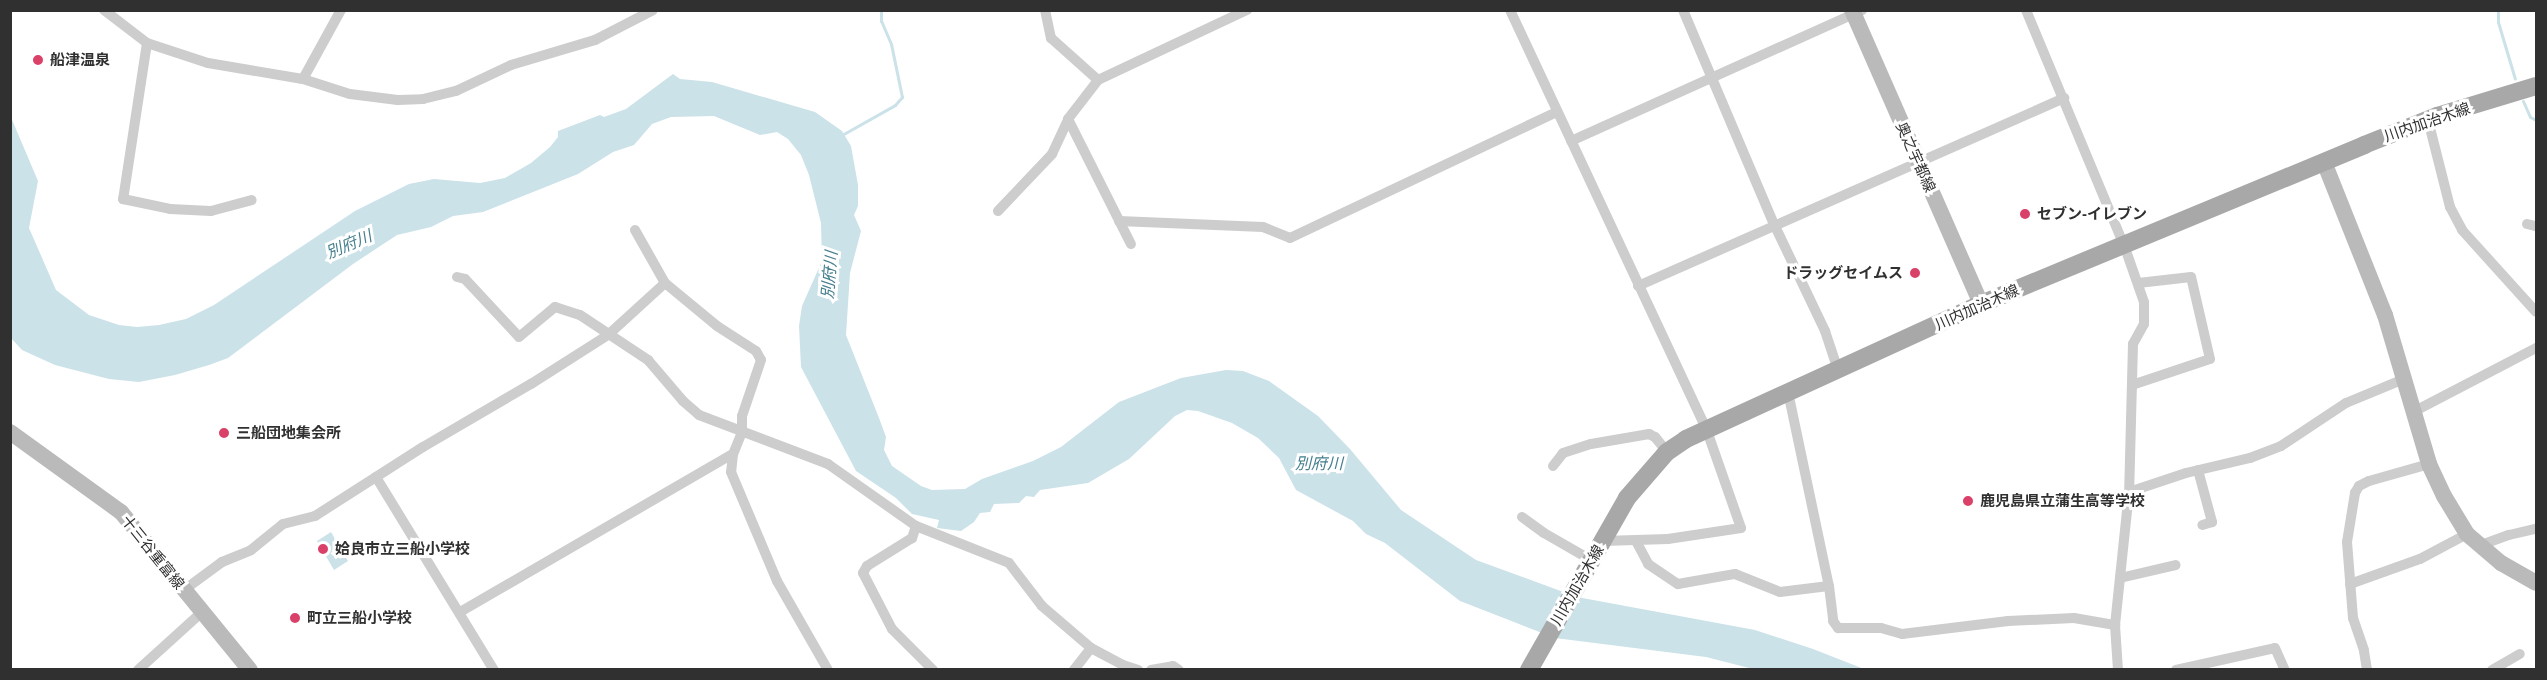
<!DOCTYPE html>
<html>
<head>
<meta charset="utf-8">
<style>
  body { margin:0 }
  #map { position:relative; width:2547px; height:680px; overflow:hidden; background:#fff; font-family:Arial,"Noto Sans JP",sans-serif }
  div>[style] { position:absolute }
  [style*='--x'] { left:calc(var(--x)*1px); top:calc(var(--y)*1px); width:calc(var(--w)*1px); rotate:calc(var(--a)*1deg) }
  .water>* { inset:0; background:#cbe2e8 }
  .stream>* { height:3px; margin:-1.5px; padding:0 1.5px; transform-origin:1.5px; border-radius:1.5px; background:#cbe2e8 }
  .street>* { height:10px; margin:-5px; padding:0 5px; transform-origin:5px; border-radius:5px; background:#cdcdcd }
  .secondary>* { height:16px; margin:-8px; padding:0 8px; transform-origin:8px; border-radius:8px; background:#bababa }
  .primary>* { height:18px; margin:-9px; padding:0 9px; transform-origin:9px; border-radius:9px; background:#a8a8a8 }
  .dots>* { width:16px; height:16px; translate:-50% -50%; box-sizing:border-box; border:3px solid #fff; border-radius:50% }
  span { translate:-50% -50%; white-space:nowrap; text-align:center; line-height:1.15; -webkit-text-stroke:6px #fff; paint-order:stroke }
  .poi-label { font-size:15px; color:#303030; font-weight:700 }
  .left { translate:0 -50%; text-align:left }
  .right { translate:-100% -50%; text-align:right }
  .street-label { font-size:15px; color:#303030 }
  .water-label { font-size:16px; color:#447e8d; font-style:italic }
  .frame { position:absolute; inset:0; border:12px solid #303030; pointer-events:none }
</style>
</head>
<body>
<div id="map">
  <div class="water">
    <i style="clip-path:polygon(673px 74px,680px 79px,712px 82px,815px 112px,842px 131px,851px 146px,858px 185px,858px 206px,854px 215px,861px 231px,850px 273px,846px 335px,879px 418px,886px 437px,884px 450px,892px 466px,921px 486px,932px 490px,965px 489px,982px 479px,1033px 461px,1061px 447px,1119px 402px,1181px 378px,1226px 370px,1243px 371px,1269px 381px,1318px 416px,1350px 449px,1401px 510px,1476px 560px,1577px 597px,1755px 630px,1813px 649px,1864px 669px,1753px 669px,1706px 657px,1555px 638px,1514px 622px,1460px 601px,1385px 543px,1366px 534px,1353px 521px,1296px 490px,1279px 458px,1258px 438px,1232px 423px,1198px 411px,1187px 410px,1175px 416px,1129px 459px,1088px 483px,1040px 490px,1034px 497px,1026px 496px,1019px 503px,994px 504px,990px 512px,980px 513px,974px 522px,961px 531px,937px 528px,939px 520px,912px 514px,896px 498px,856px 471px,801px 367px,799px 326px,802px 306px,822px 261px,821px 223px,809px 175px,801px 155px,788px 139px,777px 132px,760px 135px,714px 116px,671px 117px,652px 124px,634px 145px,613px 152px,578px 174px,483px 212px,453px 216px,431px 227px,397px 235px,353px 264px,228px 358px,209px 365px,175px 375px,139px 382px,109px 379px,55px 365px,22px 350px,11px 338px,10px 115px,38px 181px,29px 228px,56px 290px,89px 315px,119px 325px,137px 327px,159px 325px,186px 319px,214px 305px,355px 211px,409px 184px,434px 179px,480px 183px,505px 178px,531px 163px,550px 147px,558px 137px,558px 131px,600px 115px,604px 117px,626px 109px)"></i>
    <i style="clip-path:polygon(331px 532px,348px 561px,334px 570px,317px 541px)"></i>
  </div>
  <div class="stream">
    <i style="--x:2498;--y:10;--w:12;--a:90"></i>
    <i style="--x:2498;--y:22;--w:59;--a:73.4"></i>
    <i style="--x:2523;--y:101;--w:17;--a:66"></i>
    <i style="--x:2530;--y:117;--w:7;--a:27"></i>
    <i style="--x:840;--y:136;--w:63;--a:-29.4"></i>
    <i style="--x:895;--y:105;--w:11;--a:-49"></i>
    <i style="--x:902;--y:97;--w:54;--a:-101.7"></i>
    <i style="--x:891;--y:44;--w:25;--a:-113"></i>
    <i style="--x:881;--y:21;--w:11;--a:-90"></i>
  </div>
  <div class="street">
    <i style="--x:104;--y:10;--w:54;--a:37.5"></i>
    <i style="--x:147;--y:43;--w:64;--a:18.2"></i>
    <i style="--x:208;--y:63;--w:96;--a:9.6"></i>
    <i style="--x:303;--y:79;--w:49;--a:17.7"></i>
    <i style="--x:350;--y:94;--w:48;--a:7.1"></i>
    <i style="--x:398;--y:100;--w:25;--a:-2"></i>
    <i style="--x:423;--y:99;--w:34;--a:-14"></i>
    <i style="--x:456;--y:91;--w:61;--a:-25.3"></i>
    <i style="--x:511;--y:65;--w:88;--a:-16.6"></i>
    <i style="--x:595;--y:40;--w:65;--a:-27.3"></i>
    <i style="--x:1045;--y:10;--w:29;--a:78"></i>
    <i style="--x:1051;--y:38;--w:63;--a:41.8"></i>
    <i style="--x:1510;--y:10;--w:462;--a:64.9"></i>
    <i style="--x:1706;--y:428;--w:106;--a:70.7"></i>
    <i style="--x:1741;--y:528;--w:74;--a:171.4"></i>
    <i style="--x:1668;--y:539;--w:65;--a:178.2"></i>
    <i style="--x:1683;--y:10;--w:233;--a:67"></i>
    <i style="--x:1774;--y:224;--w:119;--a:64.5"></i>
    <i style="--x:1825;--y:331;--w:41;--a:71.6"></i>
    <i style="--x:2026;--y:10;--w:255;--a:67.4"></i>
    <i style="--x:2124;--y:245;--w:60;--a:70.7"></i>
    <i style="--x:2144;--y:302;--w:22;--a:90"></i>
    <i style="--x:2144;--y:324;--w:23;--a:119"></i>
    <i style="--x:2133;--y:344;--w:148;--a:91.5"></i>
    <i style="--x:2129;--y:492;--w:134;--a:96"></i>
    <i style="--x:2115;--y:625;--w:45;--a:86.2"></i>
    <i style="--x:147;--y:43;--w:158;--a:98.7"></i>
    <i style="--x:123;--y:199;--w:48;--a:12"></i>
    <i style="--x:170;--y:209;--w:41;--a:2.8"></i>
    <i style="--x:211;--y:211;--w:42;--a:-15"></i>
    <i style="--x:303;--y:79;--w:79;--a:-61.2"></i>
    <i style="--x:1068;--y:119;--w:140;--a:63.3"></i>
    <i style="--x:2428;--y:120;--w:90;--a:75.8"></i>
    <i style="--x:2450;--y:207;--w:26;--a:62"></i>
    <i style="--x:2462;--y:230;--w:110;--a:47.9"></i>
    <i style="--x:1571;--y:141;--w:319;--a:-24.2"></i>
    <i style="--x:998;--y:211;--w:79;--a:-46.5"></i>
    <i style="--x:1052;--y:154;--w:38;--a:-65"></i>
    <i style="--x:1068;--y:119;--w:49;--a:-52.4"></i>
    <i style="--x:1098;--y:80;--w:165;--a:-25.2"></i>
    <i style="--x:1119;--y:221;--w:144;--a:2.4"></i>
    <i style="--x:1263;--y:227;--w:29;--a:22"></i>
    <i style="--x:1290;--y:238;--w:295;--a:-25.3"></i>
    <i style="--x:2527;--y:224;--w:9;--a:13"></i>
    <i style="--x:635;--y:230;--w:61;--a:60.5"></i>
    <i style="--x:457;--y:277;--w:8;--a:14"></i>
    <i style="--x:465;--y:279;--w:79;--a:47"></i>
    <i style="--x:519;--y:337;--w:47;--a:-39.8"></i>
    <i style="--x:555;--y:307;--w:26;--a:18"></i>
    <i style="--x:580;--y:315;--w:82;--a:33.5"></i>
    <i style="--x:648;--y:360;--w:54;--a:49.5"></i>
    <i style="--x:683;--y:401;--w:21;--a:41"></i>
    <i style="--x:699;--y:415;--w:138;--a:20.8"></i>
    <i style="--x:828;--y:464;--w:108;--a:35.2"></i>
    <i style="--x:916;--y:526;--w:100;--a:21.7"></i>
    <i style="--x:1009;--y:563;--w:54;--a:52.5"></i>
    <i style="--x:1042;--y:606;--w:65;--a:40.6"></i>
    <i style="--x:1091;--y:648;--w:28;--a:128"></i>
    <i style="--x:1638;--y:286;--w:466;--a:-23.8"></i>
    <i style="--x:2132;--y:385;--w:82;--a:-18.4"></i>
    <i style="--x:2210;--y:359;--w:84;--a:-103"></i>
    <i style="--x:2191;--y:277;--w:53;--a:173.5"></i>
    <i style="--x:1788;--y:392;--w:198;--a:78.1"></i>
    <i style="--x:1829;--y:586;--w:35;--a:83"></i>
    <i style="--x:1833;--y:621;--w:9;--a:54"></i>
    <i style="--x:1838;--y:628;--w:43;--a:0"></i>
    <i style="--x:1881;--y:628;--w:22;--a:16"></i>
    <i style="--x:1902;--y:634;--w:107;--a:-7"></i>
    <i style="--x:2008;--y:621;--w:66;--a:-2.6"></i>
    <i style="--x:2074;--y:618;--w:42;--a:9.7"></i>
    <i style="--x:2413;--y:412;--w:139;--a:-27.5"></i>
    <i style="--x:1553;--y:466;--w:16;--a:-52"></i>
    <i style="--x:1563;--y:453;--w:29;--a:-18"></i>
    <i style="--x:1591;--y:444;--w:59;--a:-9.8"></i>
    <i style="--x:1649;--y:434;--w:7;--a:27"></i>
    <i style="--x:1655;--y:437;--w:19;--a:51"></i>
    <i style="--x:2198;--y:470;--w:54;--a:74.9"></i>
    <i style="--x:2212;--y:522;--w:10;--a:163"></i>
    <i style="--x:376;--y:477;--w:226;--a:58.6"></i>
    <i style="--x:2129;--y:492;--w:60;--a:-18.4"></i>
    <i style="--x:2186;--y:473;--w:66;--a:-13.2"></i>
    <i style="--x:2250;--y:458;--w:33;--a:-21"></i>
    <i style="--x:2281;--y:446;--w:78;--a:-33.5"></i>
    <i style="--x:2346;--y:403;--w:63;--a:-22.5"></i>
    <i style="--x:1522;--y:517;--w:27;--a:36"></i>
    <i style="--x:1544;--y:533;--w:54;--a:29.9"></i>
    <i style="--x:916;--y:526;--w:13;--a:108"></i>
    <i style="--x:912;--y:538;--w:53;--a:148.1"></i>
    <i style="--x:867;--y:566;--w:8;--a:120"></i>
    <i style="--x:863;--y:573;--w:63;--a:62.6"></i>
    <i style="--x:892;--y:629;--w:58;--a:45"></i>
    <i style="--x:1636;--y:541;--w:26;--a:62"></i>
    <i style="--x:1648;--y:564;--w:36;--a:34"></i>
    <i style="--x:1678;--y:584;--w:58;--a:-10"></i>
    <i style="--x:1735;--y:574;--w:48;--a:21.8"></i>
    <i style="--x:1780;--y:592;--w:49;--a:-7"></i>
    <i style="--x:2481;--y:545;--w:30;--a:-20"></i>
    <i style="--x:2509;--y:535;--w:28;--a:-13"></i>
    <i style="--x:2120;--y:578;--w:57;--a:-13.1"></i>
    <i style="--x:2350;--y:584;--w:74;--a:-19.7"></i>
    <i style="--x:2420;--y:559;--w:53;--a:-28"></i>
    <i style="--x:184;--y:590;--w:47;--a:-36.4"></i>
    <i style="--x:222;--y:562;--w:31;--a:-22"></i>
    <i style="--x:251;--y:550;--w:41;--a:-39.1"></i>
    <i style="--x:283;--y:524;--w:33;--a:-14"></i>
    <i style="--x:315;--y:516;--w:128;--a:-32.6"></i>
    <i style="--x:423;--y:447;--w:125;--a:-30.3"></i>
    <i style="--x:531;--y:384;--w:91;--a:-32.5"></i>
    <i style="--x:608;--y:335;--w:77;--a:-42.4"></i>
    <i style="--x:665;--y:283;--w:67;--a:39.6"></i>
    <i style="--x:717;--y:326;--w:46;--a:32.7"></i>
    <i style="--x:756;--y:351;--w:10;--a:61"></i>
    <i style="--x:761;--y:360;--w:59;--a:108.7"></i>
    <i style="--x:742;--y:416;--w:16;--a:90"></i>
    <i style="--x:742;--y:432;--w:24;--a:112"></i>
    <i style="--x:733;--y:454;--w:18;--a:96"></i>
    <i style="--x:731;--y:472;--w:118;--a:67.1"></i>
    <i style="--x:777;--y:581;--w:103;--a:60.2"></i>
    <i style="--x:460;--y:612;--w:315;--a:-30.1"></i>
    <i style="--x:1091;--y:648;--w:36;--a:28"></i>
    <i style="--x:1123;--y:665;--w:16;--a:18"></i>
    <i style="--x:138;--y:670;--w:86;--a:-42.2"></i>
    <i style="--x:1151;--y:670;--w:22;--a:-10"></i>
    <i style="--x:1173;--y:666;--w:7;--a:34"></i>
    <i style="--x:2176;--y:670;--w:101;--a:-12.5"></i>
    <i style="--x:2275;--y:648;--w:24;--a:66"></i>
    <i style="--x:2367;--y:670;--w:20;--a:-99"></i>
    <i style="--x:2364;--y:650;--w:34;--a:-109"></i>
    <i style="--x:2353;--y:618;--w:76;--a:-94.5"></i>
    <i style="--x:2347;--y:542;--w:50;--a:-80.7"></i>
    <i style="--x:2355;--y:493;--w:8;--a:-60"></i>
    <i style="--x:2359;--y:486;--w:11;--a:-27"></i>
    <i style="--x:2369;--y:481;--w:62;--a:-15.8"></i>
    <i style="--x:2492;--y:670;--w:32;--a:-30"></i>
  </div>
  <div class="secondary">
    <i style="--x:1852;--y:10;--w:321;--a:66.3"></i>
    <i style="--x:2324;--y:162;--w:165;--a:68.3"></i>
    <i style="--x:2385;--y:315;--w:155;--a:73.5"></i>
    <i style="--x:2429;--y:464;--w:35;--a:65"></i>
    <i style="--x:2444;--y:496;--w:44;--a:58.8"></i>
    <i style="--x:2467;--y:534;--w:45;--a:40.5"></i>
    <i style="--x:2501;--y:563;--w:40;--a:29.7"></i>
    <i style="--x:10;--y:432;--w:137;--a:35.8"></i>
    <i style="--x:121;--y:512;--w:204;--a:50.8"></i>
  </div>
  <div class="primary">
    <i style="--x:1529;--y:670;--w:198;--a:-60.3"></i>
    <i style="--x:1627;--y:498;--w:61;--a:-49"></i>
    <i style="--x:1667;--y:452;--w:23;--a:-34"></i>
    <i style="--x:1686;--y:439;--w:324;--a:-24.6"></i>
    <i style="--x:1981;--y:304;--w:415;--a:-22.5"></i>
    <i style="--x:2364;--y:145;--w:79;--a:-21.7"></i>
    <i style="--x:2437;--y:116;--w:103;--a:-16.9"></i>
  </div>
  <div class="dots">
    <i style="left:38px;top:60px;background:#d94169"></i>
    <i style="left:2025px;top:214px;background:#d94169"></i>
    <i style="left:1915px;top:273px;background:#d94169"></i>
    <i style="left:224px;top:433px;background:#d94169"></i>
    <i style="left:1968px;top:501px;background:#d94169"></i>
    <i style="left:323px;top:549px;background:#d94169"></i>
    <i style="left:295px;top:618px;background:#d94169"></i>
  </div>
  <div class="poi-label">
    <span class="left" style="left:50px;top:60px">船津温泉</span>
    <span class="left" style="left:2037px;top:214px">セブン-イレブン</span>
    <span class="right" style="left:1903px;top:273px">ドラッグセイムス</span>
    <span class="left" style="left:236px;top:433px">三船団地集会所</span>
    <span class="left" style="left:1980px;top:501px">鹿児島県立蒲生高等学校</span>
    <span class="left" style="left:335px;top:549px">姶良市立三船小学校</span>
    <span class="left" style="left:307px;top:618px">町立三船小学校</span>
  </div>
  <div class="street-label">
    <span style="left:2427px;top:122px;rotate:-19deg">川内加治木線</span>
    <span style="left:1916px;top:157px;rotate:66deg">奥之宇都線</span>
    <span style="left:1977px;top:307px;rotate:-24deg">川内加治木線</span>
    <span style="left:153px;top:552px;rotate:51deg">十三谷重富線</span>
    <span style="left:1577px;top:585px;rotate:-60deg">川内加治木線</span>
  </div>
  <div class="water-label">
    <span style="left:349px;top:245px;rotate:-23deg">別府川</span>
    <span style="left:830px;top:275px;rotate:-85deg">別府川</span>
    <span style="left:1319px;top:464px">別府川</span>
  </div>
  <div class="frame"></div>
</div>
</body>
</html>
